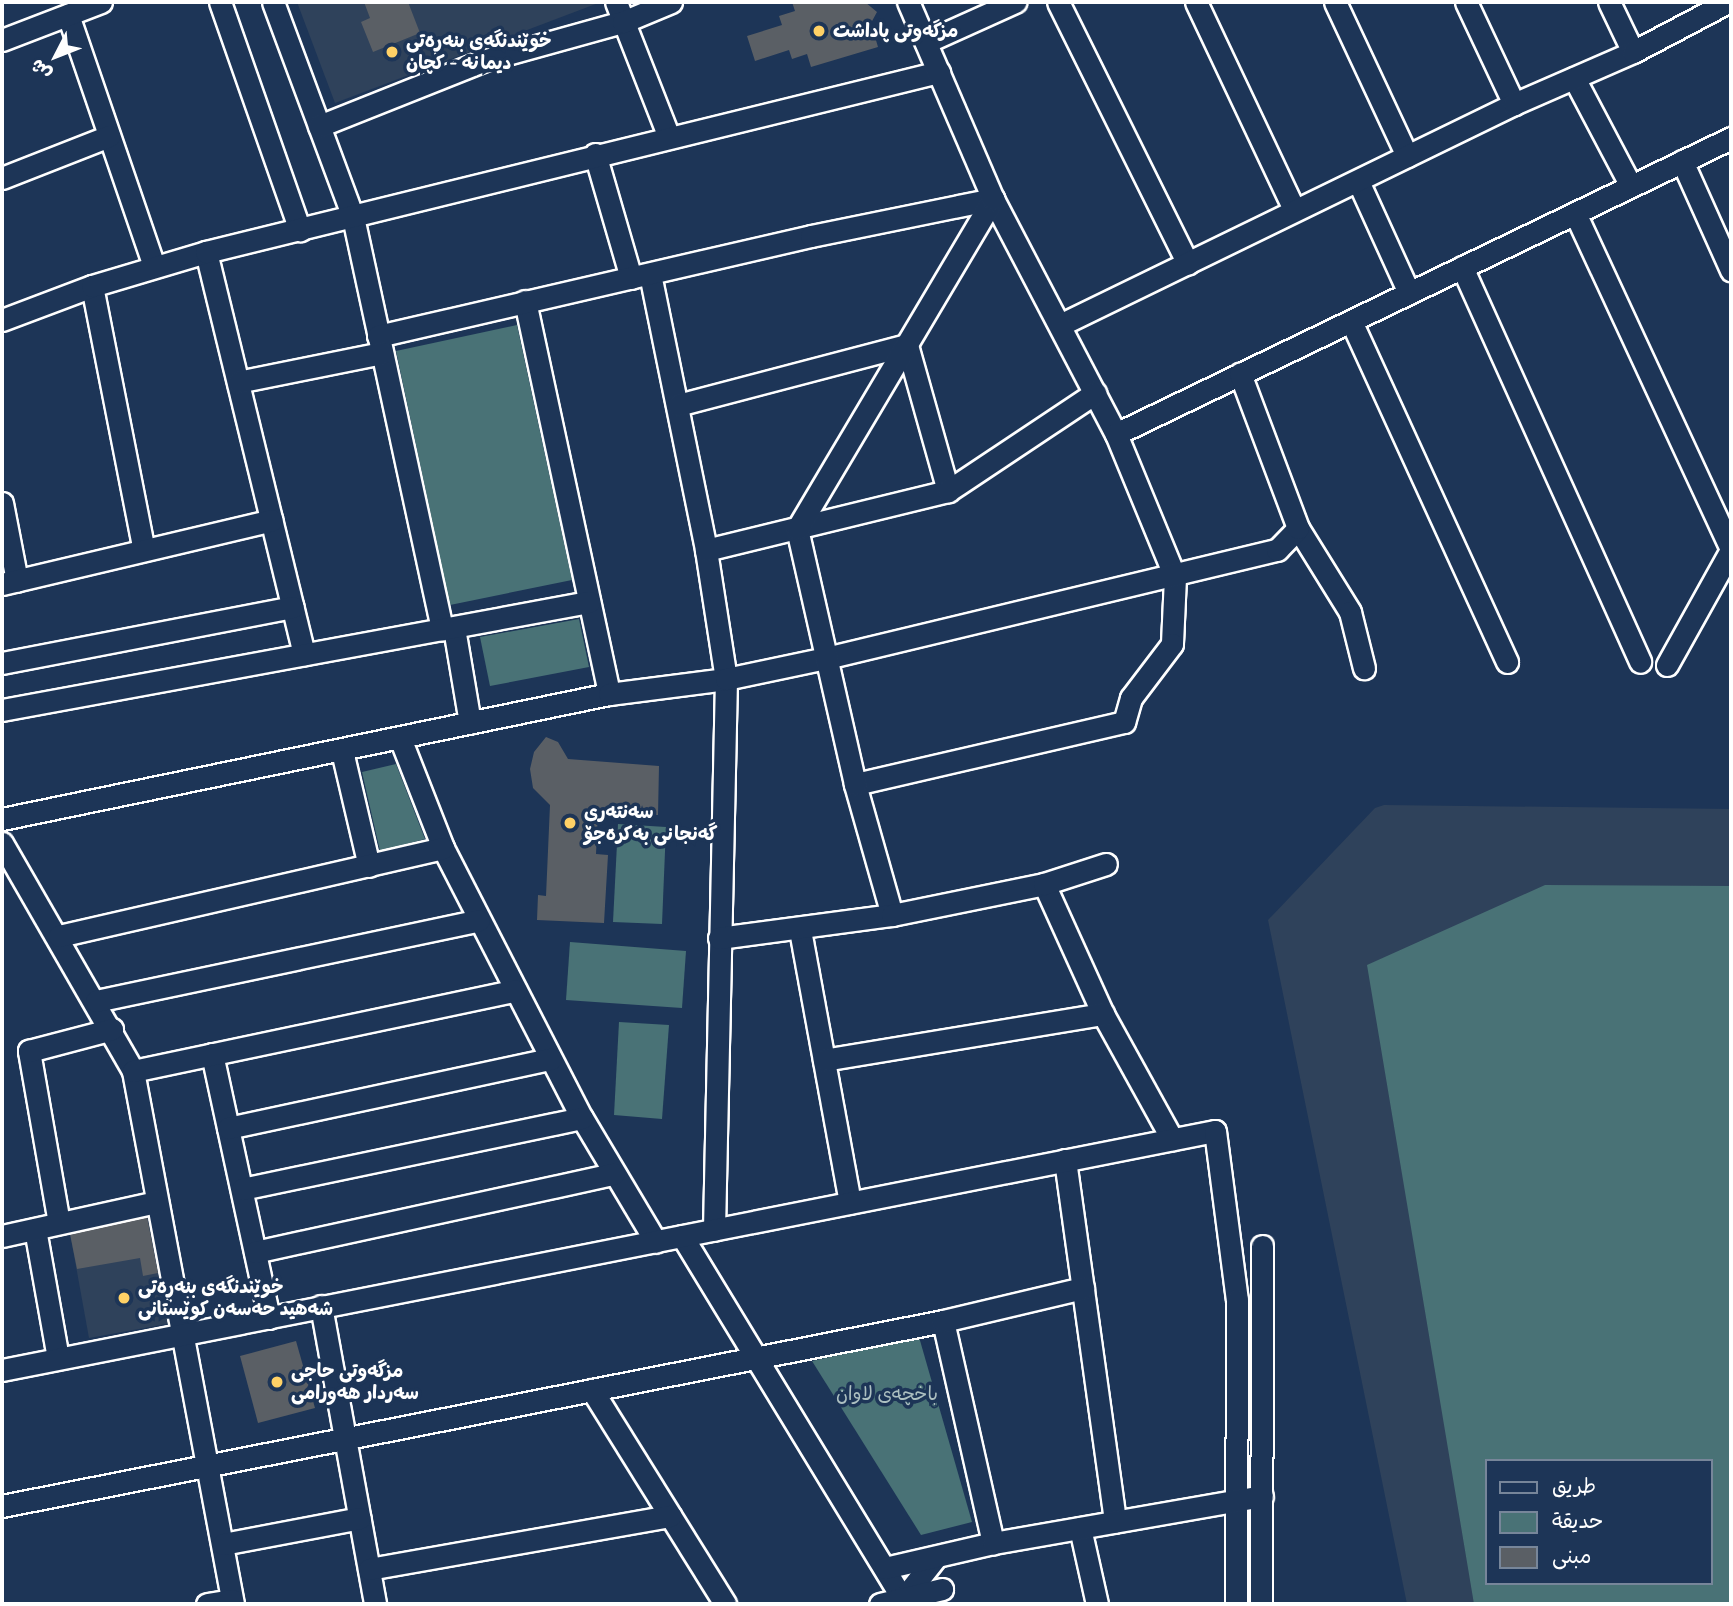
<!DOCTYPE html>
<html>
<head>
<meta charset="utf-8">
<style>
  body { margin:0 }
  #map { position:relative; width:1733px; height:1606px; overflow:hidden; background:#1d3557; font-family:Delius,"Playpen Sans Arabic",sans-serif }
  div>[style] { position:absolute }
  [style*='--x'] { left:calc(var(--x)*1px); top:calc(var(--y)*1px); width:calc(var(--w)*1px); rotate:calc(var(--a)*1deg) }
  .built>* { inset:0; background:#2f425b }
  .green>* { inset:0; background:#497276 }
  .building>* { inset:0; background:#5a5f65 }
  .roads { filter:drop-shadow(2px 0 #fff) drop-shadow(-2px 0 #fff) drop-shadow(0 2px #fff) drop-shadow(0 -2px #fff) }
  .minor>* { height:21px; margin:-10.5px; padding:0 10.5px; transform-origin:10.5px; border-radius:10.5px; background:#1d3557 }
  .dots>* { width:19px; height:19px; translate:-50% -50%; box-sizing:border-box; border:4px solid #1d3557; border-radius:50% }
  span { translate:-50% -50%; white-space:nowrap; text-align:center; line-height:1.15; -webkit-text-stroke:7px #1d3557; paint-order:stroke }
  .poi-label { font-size:19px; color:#fff; font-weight:700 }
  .left { translate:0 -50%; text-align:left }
  .park-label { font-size:19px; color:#adc0c1 }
  .frame { position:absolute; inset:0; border:4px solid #fff; pointer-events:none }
  .legend { position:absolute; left:1485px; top:1459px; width:228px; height:126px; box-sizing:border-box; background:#1d3557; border:2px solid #77869a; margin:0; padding:9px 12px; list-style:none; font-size:21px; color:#fff }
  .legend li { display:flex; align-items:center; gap:14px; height:35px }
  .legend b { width:35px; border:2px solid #77869a }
  .north { position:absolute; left:21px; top:21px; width:70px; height:70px; -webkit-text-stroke:5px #1d3557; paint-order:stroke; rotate:228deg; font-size:19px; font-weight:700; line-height:28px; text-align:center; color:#fff }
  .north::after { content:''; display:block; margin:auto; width:24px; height:32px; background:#fff; clip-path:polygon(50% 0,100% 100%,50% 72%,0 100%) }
</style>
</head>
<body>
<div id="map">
  <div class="built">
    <i style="clip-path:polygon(297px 2px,601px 2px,335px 103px)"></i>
    <i style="clip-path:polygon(evenodd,1384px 805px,1731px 809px,1731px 1604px,1407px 1604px,1268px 920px,1375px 808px,1384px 805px,1486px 1461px,1710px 1461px,1710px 1583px,1486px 1583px,1486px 1461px)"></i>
    <i style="clip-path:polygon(151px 1217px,172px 1323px,89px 1338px,70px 1233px)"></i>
  </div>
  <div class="green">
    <i style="clip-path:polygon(517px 325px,572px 580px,450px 605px,396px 351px)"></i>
    <i style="clip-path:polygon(579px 619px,589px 667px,490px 686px,480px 637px)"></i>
    <i style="clip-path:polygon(396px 764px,425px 839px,380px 851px,362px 772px)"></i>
    <i style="clip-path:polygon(618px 824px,666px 827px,662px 924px,613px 922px)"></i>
    <i style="clip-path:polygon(evenodd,1545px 885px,1731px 886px,1731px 1604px,1474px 1604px,1367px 965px,1545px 885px,1486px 1461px,1710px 1461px,1710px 1583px,1486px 1583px,1486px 1461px)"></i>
    <i style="clip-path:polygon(570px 942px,686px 951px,682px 1008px,566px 1000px)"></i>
    <i style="clip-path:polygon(619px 1022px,669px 1025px,662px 1119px,614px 1115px)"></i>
    <i style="clip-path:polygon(919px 1337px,972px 1522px,921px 1535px,812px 1361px)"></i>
  </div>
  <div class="building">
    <i style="clip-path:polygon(364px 2px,408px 2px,420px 33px,373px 52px,361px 22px,370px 18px)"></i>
    <i style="clip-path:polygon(792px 2px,865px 2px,877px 12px,871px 23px,878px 47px,811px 67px,807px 54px,792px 59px,789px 50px,755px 61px,747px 36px,782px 25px,779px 16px,795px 11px)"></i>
    <i style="clip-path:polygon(546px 737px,558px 742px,568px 759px,659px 766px,658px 815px,598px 812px,596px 854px,608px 855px,604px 923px,537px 920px,538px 895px,546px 896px,550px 805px,533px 788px,530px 769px,534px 752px)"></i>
    <i style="clip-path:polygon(147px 1217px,158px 1273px,143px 1276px,140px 1258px,77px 1269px,70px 1234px)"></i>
    <i style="clip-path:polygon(296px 1341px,315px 1408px,258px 1423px,240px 1356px)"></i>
  </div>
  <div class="roads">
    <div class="minor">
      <i style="--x:220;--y:2;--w:242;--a:70.7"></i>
      <i style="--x:273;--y:2;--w:229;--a:69.6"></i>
      <i style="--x:353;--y:217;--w:422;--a:77.8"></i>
      <i style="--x:616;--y:2;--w:143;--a:68.6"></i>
      <i style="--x:1058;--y:2;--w:292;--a:63.6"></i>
      <i style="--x:1196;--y:2;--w:229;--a:64.7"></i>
      <i style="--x:1335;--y:2;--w:170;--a:64.9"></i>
      <i style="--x:1466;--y:2;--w:113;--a:64.8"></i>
      <i style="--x:1609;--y:2;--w:55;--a:64.4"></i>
      <i style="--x:68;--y:15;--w:265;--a:71.1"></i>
      <i style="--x:2;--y:40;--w:106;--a:-21"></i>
      <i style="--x:926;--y:42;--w:98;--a:-24.2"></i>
      <i style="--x:1574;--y:78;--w:122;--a:62.2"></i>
      <i style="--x:319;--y:126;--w:175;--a:-21.7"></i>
      <i style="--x:482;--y:61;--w:146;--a:-15.5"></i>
      <i style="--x:623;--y:22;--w:52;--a:-22.6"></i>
      <i style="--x:595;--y:154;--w:129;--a:73.8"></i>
      <i style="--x:1682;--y:161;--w:120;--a:65.8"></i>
      <i style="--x:2;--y:178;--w:115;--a:-21.4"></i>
      <i style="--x:1358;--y:181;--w:123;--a:65.5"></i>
      <i style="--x:1575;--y:213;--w:370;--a:65.1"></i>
      <i style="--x:206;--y:252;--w:414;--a:76.3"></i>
      <i style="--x:1462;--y:267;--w:433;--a:65.7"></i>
      <i style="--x:650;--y:274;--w:282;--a:78.5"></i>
      <i style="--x:706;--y:550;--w:131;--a:81.2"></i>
      <i style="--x:726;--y:679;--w:551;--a:91.25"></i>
      <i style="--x:92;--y:286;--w:269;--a:78.9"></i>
      <i style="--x:525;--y:301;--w:402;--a:77.9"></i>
      <i style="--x:2;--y:320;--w:96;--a:-20.7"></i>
      <i style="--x:92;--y:286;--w:119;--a:-16.6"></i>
      <i style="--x:206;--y:252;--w:755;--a:-13.8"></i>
      <i style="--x:1351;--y:321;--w:375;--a:65.4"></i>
      <i style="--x:1062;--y:324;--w:503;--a:-25.95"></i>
      <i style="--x:1514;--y:104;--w:130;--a:-23.6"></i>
      <i style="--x:1633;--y:52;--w:107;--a:-27.8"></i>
      <i style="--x:378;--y:336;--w:444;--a:-13"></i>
      <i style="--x:811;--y:236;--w:186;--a:-11.5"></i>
      <i style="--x:993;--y:199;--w:265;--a:62.4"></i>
      <i style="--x:1116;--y:434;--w:155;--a:67.6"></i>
      <i style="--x:1175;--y:577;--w:67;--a:92.6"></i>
      <i style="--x:1172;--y:644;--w:68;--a:127.2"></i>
      <i style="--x:1131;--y:698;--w:25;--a:106"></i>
      <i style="--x:1124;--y:722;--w:276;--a:167"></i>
      <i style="--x:238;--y:382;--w:147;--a:-11.4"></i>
      <i style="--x:678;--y:405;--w:237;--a:-14.7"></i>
      <i style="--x:907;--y:345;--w:152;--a:74.3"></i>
      <i style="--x:1116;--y:434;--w:683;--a:-25.7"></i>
      <i style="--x:2;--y:503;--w:79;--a:79.1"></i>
      <i style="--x:1298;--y:528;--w:99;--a:58.2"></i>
      <i style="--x:1350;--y:612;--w:58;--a:76"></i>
      <i style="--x:706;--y:550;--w:249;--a:-13.7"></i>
      <i style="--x:948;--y:491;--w:177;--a:-33.7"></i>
      <i style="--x:2;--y:584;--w:277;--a:-13.3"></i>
      <i style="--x:454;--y:628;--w:96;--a:80.4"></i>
      <i style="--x:2;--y:663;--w:296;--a:-10.9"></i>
      <i style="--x:1667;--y:665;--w:132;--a:-60.9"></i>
      <i style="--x:2;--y:710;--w:597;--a:-10.43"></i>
      <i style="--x:400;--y:738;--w:118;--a:68.6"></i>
      <i style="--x:443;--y:848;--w:304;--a:62.8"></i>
      <i style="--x:582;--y:1118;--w:144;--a:59.2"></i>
      <i style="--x:342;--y:751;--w:118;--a:76.8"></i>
      <i style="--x:2;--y:819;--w:620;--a:-11.64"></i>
      <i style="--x:609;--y:694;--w:118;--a:-7.3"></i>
      <i style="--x:726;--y:679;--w:102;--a:-11.9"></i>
      <i style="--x:826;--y:658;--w:464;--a:-13.5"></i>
      <i style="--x:1277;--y:550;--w:30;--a:-46"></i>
      <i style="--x:1298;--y:528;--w:165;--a:-110.6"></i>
      <i style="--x:2;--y:843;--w:263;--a:60.1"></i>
      <i style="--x:133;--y:1071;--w:542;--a:79.37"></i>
      <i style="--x:1044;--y:884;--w:143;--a:65.6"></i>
      <i style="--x:1103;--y:1014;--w:143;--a:61.1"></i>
      <i style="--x:892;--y:915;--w:136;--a:-105.8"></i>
      <i style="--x:855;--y:784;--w:262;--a:-102.8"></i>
      <i style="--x:797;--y:529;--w:384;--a:-59.3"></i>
      <i style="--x:993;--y:199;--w:215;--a:-113.3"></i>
      <i style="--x:800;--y:930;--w:277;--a:79.6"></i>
      <i style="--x:59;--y:936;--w:394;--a:-12.9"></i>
      <i style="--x:719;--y:938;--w:175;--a:-7.6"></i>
      <i style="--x:892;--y:915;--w:155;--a:-11.5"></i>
      <i style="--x:1044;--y:884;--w:65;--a:-17.9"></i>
      <i style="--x:96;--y:1001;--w:391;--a:-11.9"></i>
      <i style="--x:212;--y:1054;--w:270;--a:77.8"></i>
      <i style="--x:824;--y:1060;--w:283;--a:-9.4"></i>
      <i style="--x:133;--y:1071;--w:391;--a:-11.9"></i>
      <i style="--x:228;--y:1128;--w:330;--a:-12.1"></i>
      <i style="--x:1065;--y:1160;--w:365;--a:82.1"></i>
      <i style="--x:242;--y:1189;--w:347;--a:-11.8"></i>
      <i style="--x:59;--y:1223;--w:175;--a:-99.9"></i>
      <i style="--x:29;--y:1051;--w:86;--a:-14.8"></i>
      <i style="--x:35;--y:1229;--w:131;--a:79.9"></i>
      <i style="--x:2;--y:1236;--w:158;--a:-12.4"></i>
      <i style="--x:682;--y:1236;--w:425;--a:58.7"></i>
      <i style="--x:903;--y:1599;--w:53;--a:-51.8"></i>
      <i style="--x:255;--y:1252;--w:367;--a:-12.3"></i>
      <i style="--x:321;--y:1306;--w:303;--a:79.7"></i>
      <i style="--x:943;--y:1321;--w:228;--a:77.3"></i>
      <i style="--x:2;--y:1370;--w:1236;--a:-11.15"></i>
      <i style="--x:1215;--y:1131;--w:170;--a:82.6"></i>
      <i style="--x:1237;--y:1300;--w:304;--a:90.2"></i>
      <i style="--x:592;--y:1390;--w:252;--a:58.1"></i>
      <i style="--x:2;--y:1506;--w:959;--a:-11.12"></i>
      <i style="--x:943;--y:1321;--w:144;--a:-13.3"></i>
      <i style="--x:1080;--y:1528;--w:78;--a:77.4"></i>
      <i style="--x:223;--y:1544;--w:139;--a:-10.7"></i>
      <i style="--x:885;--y:1568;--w:111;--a:-13"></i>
      <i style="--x:993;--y:1543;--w:273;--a:-9.9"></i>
      <i style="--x:369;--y:1569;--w:306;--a:-10"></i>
      <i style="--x:207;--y:1604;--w:25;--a:-9"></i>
      <i style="--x:880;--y:1604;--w:64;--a:-13.6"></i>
      <i style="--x:1261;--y:1604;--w:358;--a:-89.8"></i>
    </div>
  </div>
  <div class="dots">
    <i style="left:819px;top:31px;background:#ffd166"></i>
    <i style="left:392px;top:52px;background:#ffd166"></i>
    <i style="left:570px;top:823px;background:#ffd166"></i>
    <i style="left:124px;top:1298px;background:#ffd166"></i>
    <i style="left:277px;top:1382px;background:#ffd166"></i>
  </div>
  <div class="poi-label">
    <span class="left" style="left:833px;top:31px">مزگەوتی پاداشت</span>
    <span class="left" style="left:406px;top:52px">خوێندنگەی بنەڕەتی<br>دیمانە - کچان</span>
    <span class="left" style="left:584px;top:823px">سەنتەری<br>گەنجانی بەکرەجۆ</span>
    <span class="left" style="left:138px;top:1298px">خوێندنگەی بنەڕەتی<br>شەهید حەسەن کوێستانی</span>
    <span class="left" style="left:291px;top:1382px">مزگەوتی حاجی<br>سەردار هەورامی</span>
  </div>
  <div class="park-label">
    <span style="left:887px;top:1394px">باخچەی لاوان</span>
  </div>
  <div class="frame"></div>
  <ul class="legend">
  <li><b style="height:9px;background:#1d3557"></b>طريق</li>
  <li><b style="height:19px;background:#497276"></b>حديقة</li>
  <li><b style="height:19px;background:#5a5f65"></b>مبنى</li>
  </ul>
  <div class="north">ش</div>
</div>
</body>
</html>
